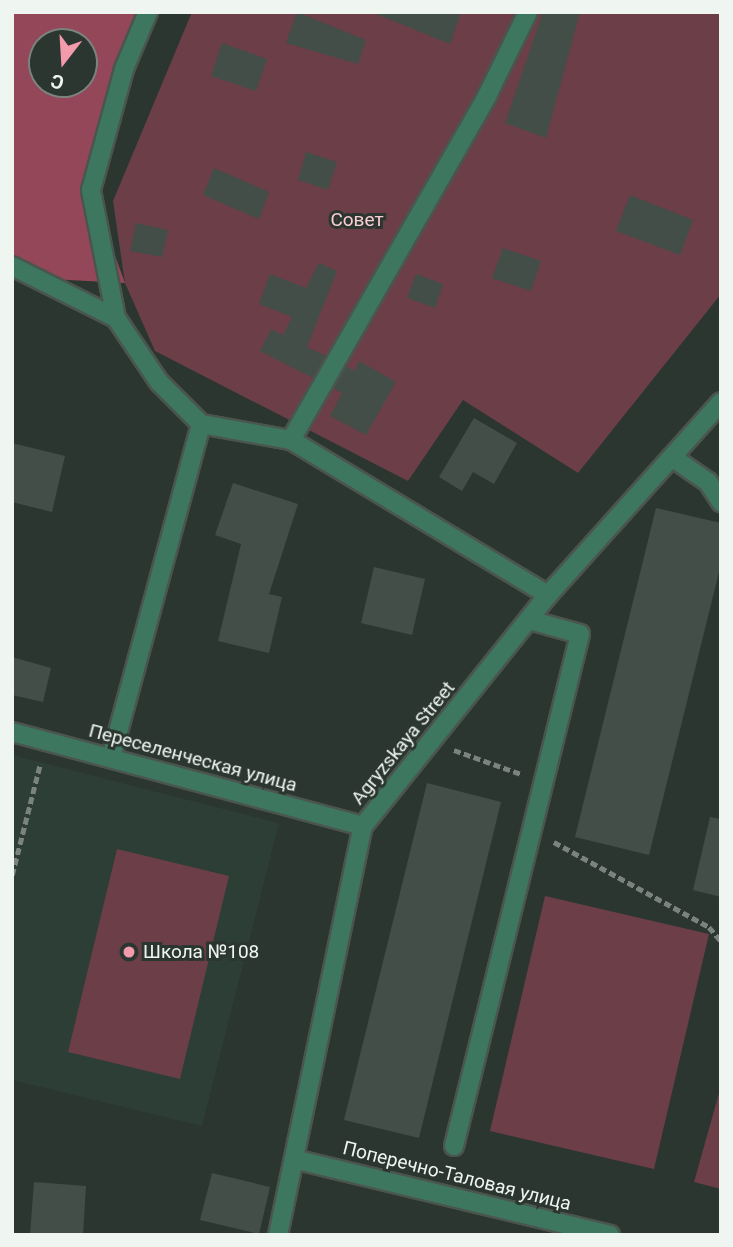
<!DOCTYPE html>
<html>
<head>
<meta charset="utf-8">
<style>
  body { margin:0 }
  #map { position:relative; width:733px; height:1247px; overflow:hidden; background:#2c3631; font-family:Roboto,sans-serif }
  div>[style] { position:absolute }
  [style*='--x'] { left:calc(var(--x)*1px); top:calc(var(--y)*1px); width:calc(var(--w)*1px); rotate:calc(var(--a)*1deg) }
  .built>* { inset:0; background:#2c3e35 }
  .green>* { inset:0; background:#6b3e48 }
  .forest>* { inset:0; background:#934758 }
  .building>* { inset:0; background:#434e48 }
  .path>* { height:4.5px; margin-top:-2.25px; transform-origin:0; background:repeating-linear-gradient(90deg,#7b837f 0 7px,transparent 0 10.5px) }
  .roads { filter:drop-shadow(2px 0 #4b5550) drop-shadow(-2px 0 #4b5550) drop-shadow(0 2px #4b5550) drop-shadow(0 -2px #4b5550) }
  .lane>* { height:18px; margin:-9px; padding:0 9px; transform-origin:9px; border-radius:9px; background:#3d775f }
  .street>* { height:18px; margin:-9px; padding:0 9px; transform-origin:9px; border-radius:9px; background:#3d775f }
  .dots>* { width:19px; height:19px; translate:-50% -50%; box-sizing:border-box; border:4px solid #2c3631; border-radius:50% }
  span { translate:-50% -50%; white-space:nowrap; text-align:center; line-height:1.15; -webkit-text-stroke:6px #2c3631; paint-order:stroke }
  .park-label { font-size:19px; color:#fbccd4 }
  .street-label { font-size:19px; color:#eff6f2 }
  .poi-label { font-size:19px; color:#eff6f2 }
  .left { translate:0 -50%; text-align:left }
  .frame { position:absolute; inset:0; border:14px solid #eff6f2; pointer-events:none }
  .north { position:absolute; left:28px; top:28px; width:70px; height:70px; box-sizing:border-box; background:#2c3631; border:2px solid #7a837e; border-radius:50%; rotate:197deg; font-size:19px; font-weight:700; line-height:28px; text-align:center; color:#eff6f2 }
  .north::after { content:''; display:block; margin:auto; width:24px; height:32px; background:#f39aac; clip-path:polygon(50% 0,100% 100%,50% 72%,0 100%) }
</style>
</head>
<body>
<div id="map">
  <div class="built">
    <i style="clip-path:polygon(12px 755px,279px 823px,202px 1126px,12px 1080px)"></i>
  </div>
  <div class="green">
    <i style="clip-path:polygon(192px 12px,721px 12px,721px 294px,578px 473px,463px 400px,408px 481px,155px 351px,125px 283px,113px 201px)"></i>
    <i style="clip-path:polygon(117px 849px,229px 876px,180px 1079px,68px 1052px)"></i>
    <i style="clip-path:polygon(545px 896px,709px 934px,654px 1169px,490px 1131px)"></i>
    <i style="clip-path:polygon(721px 1086px,721px 1189px,694px 1182px)"></i>
  </div>
  <div class="forest">
    <i style="clip-path:polygon(evenodd,12px 12px,148px 12px,91px 190px,125px 283px,12px 277px,12px 12px,42px 42px,84px 42px,84px 84px,42px 84px,42px 42px)"></i>
  </div>
  <div class="building">
    <i style="clip-path:polygon(297px 12px,366px 40px,358px 64px,286px 43px)"></i>
    <i style="clip-path:polygon(371px 12px,461px 12px,450px 44px)"></i>
    <i style="clip-path:polygon(543px 12px,580px 12px,546px 138px,505px 123px)"></i>
    <i style="clip-path:polygon(222px 43px,267px 59px,256px 91px,211px 76px)"></i>
    <i style="clip-path:polygon(306px 152px,337px 162px,328px 190px,298px 180px)"></i>
    <i style="clip-path:polygon(214px 168px,269px 192px,259px 219px,203px 195px)"></i>
    <i style="clip-path:polygon(630px 195px,693px 220px,680px 255px,616px 231px)"></i>
    <i style="clip-path:polygon(136px 223px,168px 230px,162px 257px,130px 251px)"></i>
    <i style="clip-path:polygon(503px 248px,541px 261px,531px 291px,492px 278px)"></i>
    <i style="clip-path:polygon(319px 263px,337px 271px,307px 347px,326px 356px,313px 378px,260px 351px,271px 329px,283px 335px,292px 317px,259px 304px,270px 274px,306px 288px)"></i>
    <i style="clip-path:polygon(416px 274px,443px 284px,435px 308px,407px 298px)"></i>
    <i style="clip-path:polygon(359px 361px,396px 382px,366px 435px,330px 416px,342px 393px,333px 388px,346px 366px,354px 371px)"></i>
    <i style="clip-path:polygon(474px 418px,517px 443px,494px 484px,473px 472px,462px 491px,439px 477px)"></i>
    <i style="clip-path:polygon(12px 443px,65px 456px,52px 512px,12px 502px)"></i>
    <i style="clip-path:polygon(233px 483px,298px 504px,269px 594px,282px 597px,269px 653px,218px 641px,241px 544px,215px 535px)"></i>
    <i style="clip-path:polygon(656px 508px,721px 523px,721px 564px,649px 855px,575px 837px)"></i>
    <i style="clip-path:polygon(374px 567px,425px 579px,412px 635px,361px 623px)"></i>
    <i style="clip-path:polygon(12px 657px,51px 668px,43px 702px,12px 695px)"></i>
    <i style="clip-path:polygon(427px 783px,501px 802px,419px 1138px,344px 1120px)"></i>
    <i style="clip-path:polygon(710px 817px,721px 819px,721px 897px,693px 890px)"></i>
    <i style="clip-path:polygon(212px 1173px,270px 1187px,259px 1234px,200px 1220px)"></i>
    <i style="clip-path:polygon(34px 1182px,86px 1186px,83px 1235px,30px 1235px)"></i>
  </div>
  <div class="path">
    <i style="--x:454;--y:750;--w:71;--a:19.7"></i>
    <i style="--x:554;--y:842;--w:177;--a:28.7"></i>
    <i style="--x:709;--y:927;--w:18;--a:49"></i>
    <i style="--x:12;--y:875;--w:114;--a:-75.8"></i>
  </div>
  <div class="roads">
    <div class="lane">
      <i style="--x:12;--y:266;--w:116;--a:26.6"></i>
      <i style="--x:116;--y:318;--w:130;--a:-101.1"></i>
      <i style="--x:91;--y:190;--w:125;--a:-74.7"></i>
      <i style="--x:124;--y:69;--w:62;--a:-67.2"></i>
      <i style="--x:291;--y:440;--w:396;--a:-60.3"></i>
      <i style="--x:487;--y:96;--w:93;--a:-64"></i>
      <i style="--x:673;--y:458;--w:42;--a:34.4"></i>
      <i style="--x:708;--y:482;--w:24;--a:57"></i>
      <i style="--x:111;--y:758;--w:346;--a:-74.9"></i>
      <i style="--x:454;--y:1146;--w:527;--a:-76.17"></i>
      <i style="--x:580;--y:634;--w:53;--a:-164.6"></i>
    </div>
    <div class="street">
      <i style="--x:116;--y:318;--w:77;--a:56.1"></i>
      <i style="--x:159;--y:382;--w:59;--a:45"></i>
      <i style="--x:201;--y:424;--w:91;--a:10.1"></i>
      <i style="--x:291;--y:440;--w:300;--a:31.1"></i>
      <i style="--x:12;--y:732;--w:363;--a:15"></i>
      <i style="--x:294;--y:1159;--w:325;--a:13.5"></i>
      <i style="--x:278;--y:1235;--w:418;--a:-78.3"></i>
      <i style="--x:363;--y:826;--w:296;--a:-51.3"></i>
      <i style="--x:548;--y:595;--w:259;--a:-48.1"></i>
    </div>
  </div>
  <div class="dots">
    <i style="left:129px;top:952px;background:#f39aac"></i>
  </div>
  <div class="park-label">
    <span style="left:357px;top:220px">Совет</span>
  </div>
  <div class="street-label">
    <span style="left:403px;top:743px;rotate:-51deg">Agryzskaya Street</span>
    <span style="left:193px;top:758px;rotate:15deg">Переселенческая улица</span>
    <span style="left:457px;top:1176px;rotate:14deg">Поперечно-Таловая улица</span>
  </div>
  <div class="poi-label">
    <span class="left" style="left:143px;top:952px">Школа №108</span>
  </div>
  <div class="frame"></div>
  <div class="north">С</div>
</div>
</body>
</html>
